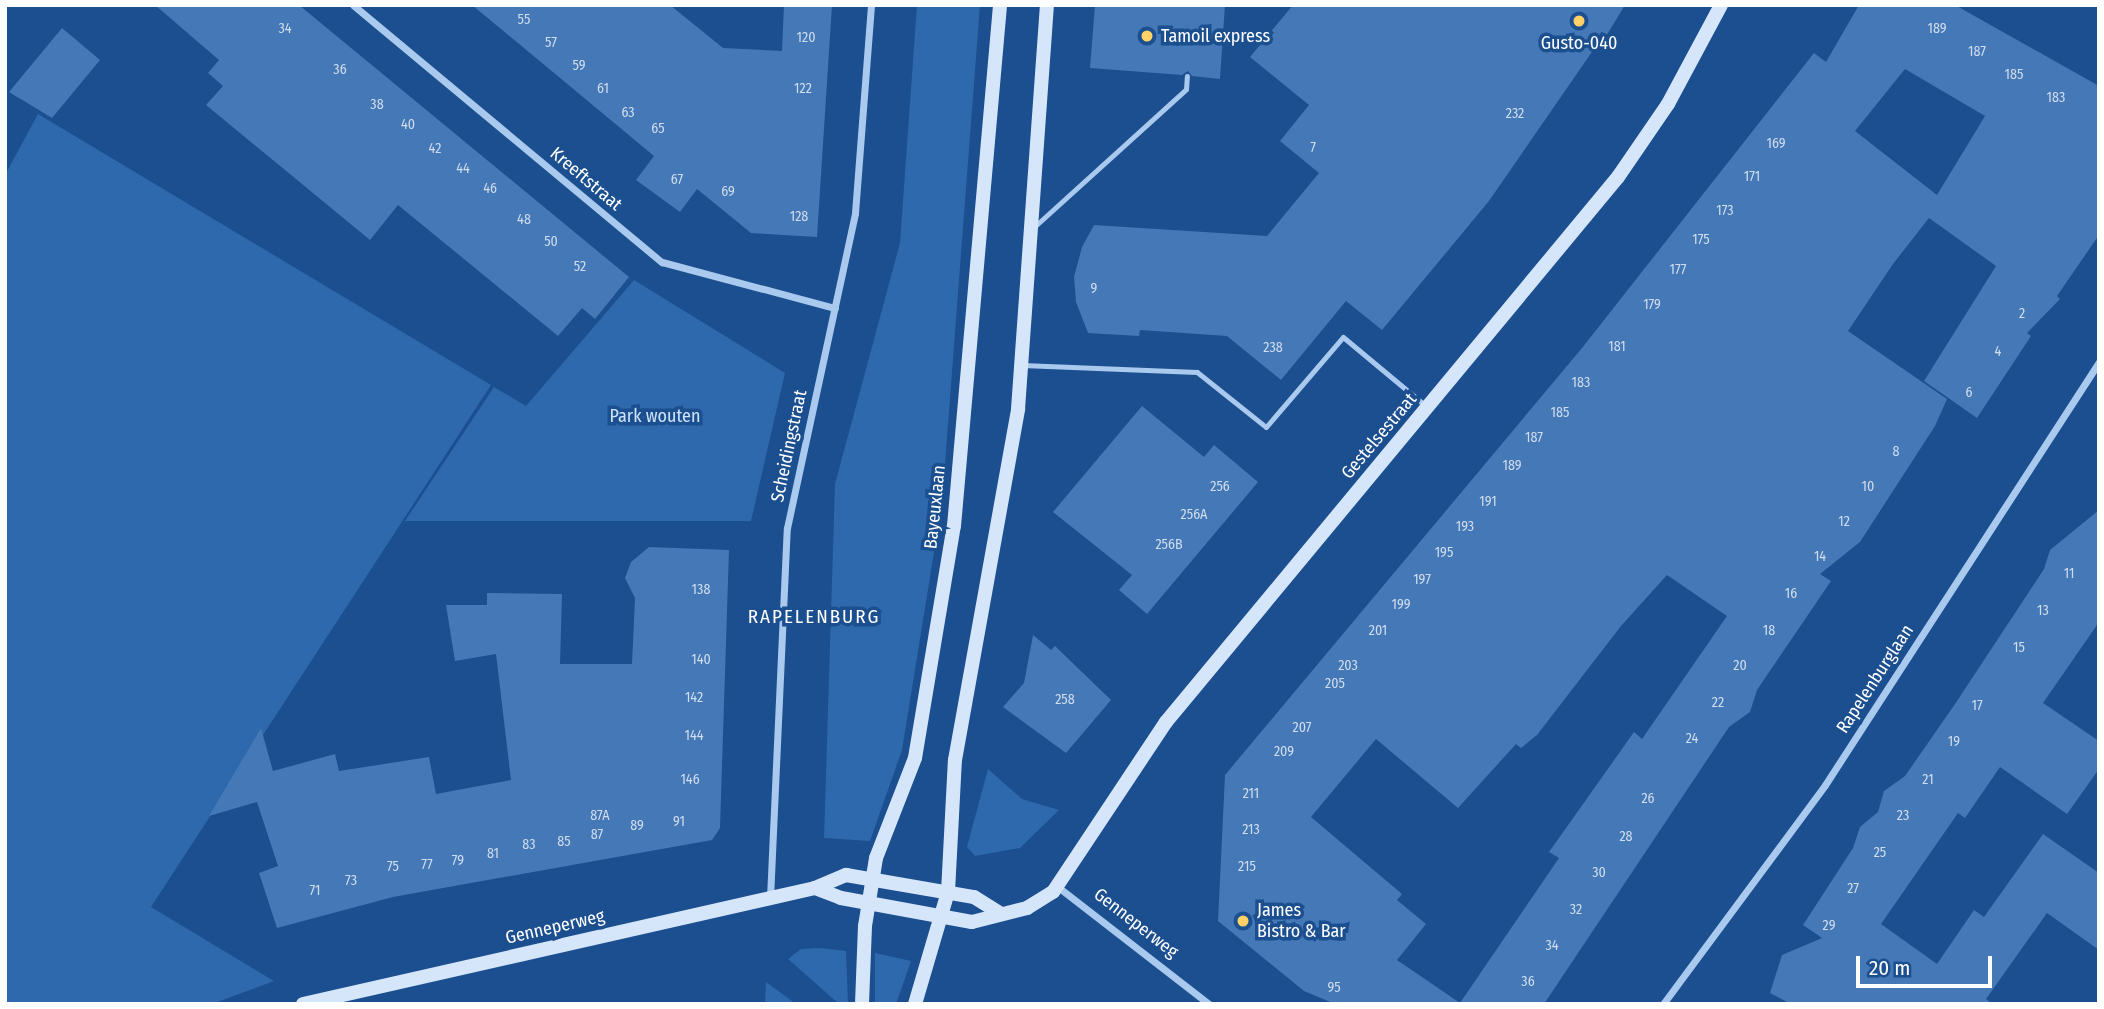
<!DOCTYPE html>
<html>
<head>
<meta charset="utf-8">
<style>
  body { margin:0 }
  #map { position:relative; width:2104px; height:1009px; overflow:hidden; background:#1b4f8f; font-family:"Fira Sans Condensed",sans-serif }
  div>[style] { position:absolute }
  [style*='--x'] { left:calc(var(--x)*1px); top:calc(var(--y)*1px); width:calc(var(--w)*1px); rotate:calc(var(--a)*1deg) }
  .green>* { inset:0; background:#2e69ad }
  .building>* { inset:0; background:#4478b7 }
  .lane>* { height:5px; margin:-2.5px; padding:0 2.5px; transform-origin:2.5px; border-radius:2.5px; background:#a9c9ee }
  .street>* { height:7px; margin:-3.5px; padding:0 3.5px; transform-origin:3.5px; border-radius:3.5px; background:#a9c9ee }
  .secondary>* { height:14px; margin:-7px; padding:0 7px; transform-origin:7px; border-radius:7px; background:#d6e6fa }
  .dots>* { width:19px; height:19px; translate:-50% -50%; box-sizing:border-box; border:4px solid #1b4f8f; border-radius:50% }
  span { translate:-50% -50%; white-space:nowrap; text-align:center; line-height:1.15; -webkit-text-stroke:7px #1b4f8f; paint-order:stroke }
  .number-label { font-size:14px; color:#d0dded }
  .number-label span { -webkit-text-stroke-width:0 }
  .poi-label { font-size:18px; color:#fff }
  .left { translate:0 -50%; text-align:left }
  .street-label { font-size:18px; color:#fff }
  .park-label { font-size:18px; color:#cfe3fa }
  .neighbourhood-label { font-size:19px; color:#fff; letter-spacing:2px }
  .frame { position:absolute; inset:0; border:7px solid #fff; pointer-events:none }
  .scale { position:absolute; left:1856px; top:956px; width:136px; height:32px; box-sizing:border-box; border:4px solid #fff; border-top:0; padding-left:9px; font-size:21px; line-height:24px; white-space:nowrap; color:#fff; -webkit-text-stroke:5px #1b4f8f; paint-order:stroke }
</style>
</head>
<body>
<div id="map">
  <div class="green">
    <i style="clip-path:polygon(917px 5px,980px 5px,942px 503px,902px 750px,870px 841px,824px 838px,835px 484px,900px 243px)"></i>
    <i style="clip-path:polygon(38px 114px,491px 385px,151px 907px,274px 981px,212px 1004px,5px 1004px,5px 175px)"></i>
    <i style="clip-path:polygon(634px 280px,785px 373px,751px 521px,405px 521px,494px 387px,526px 406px)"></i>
    <i style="clip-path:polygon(988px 769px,1022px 799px,1059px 810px,1020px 848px,975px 856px,967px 847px)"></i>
    <i style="clip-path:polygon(820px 948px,846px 951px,848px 1004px,839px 1004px,788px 959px,801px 949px)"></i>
    <i style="clip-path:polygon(875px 953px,911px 961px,896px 1004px,875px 1004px)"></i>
    <i style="clip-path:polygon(766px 982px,796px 1004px,765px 1004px)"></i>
  </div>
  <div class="building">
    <i style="clip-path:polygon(155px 5px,299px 5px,629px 277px,595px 319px,582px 308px,558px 336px,398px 205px,370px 240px,206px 105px,223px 86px,208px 73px,219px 60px)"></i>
    <i style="clip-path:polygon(472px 5px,670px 5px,723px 48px,782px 51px,784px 5px,832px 5px,817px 237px,751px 233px,697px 189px,680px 212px,636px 180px,654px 156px)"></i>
    <i style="clip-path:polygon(1095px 5px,1225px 5px,1220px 79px,1192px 76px,1188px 71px,1182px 75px,1090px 68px)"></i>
    <i style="clip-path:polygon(1293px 5px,1625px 5px,1597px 51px,1594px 49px,1489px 201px,1382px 330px,1346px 301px,1281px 380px,1227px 336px,1140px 330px,1139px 336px,1088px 333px,1076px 302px,1074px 277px,1082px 247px,1094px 225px,1267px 236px,1319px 173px,1280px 141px,1309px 105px,1250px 57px)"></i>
    <i style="clip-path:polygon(evenodd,1859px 5px,1955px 5px,2099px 86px,2099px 235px,2057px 296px,2060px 299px,2027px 333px,2031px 336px,1977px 418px,1924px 381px,1996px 266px,1929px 218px,1893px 264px,1848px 331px,1947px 399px,1935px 426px,1860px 542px,1820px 574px,1831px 581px,1757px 690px,1750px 712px,1729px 727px,1544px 1004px,1335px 1004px,1304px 991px,1218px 921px,1225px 775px,1582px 348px,1814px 53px,1826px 62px,1859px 5px,1905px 69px,1985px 116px,1937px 195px,1855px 131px,1905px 69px,1859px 5px,1667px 575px,1727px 616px,1642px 739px,1634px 732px,1549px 852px,1559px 858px,1460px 1003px,1397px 960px,1426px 924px,1397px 900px,1402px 894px,1311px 817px,1376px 739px,1458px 808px,1516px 744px,1521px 748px,1537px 735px,1621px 626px,1667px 575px)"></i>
    <i style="clip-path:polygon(62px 28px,100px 60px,52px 118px,9px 92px)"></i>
    <i style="clip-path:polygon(1142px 406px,1204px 457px,1214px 445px,1258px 482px,1147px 614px,1119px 590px,1132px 575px,1053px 512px)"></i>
    <i style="clip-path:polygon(2099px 510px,2099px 622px,2043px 703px,2099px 741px,2099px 769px,2067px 814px,2000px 767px,1965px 818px,1958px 813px,1881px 924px,1937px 964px,1974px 910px,1984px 917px,2043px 834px,2099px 873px,2099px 950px,2047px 913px,1986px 999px,1992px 1004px,1791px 1004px,1770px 993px,1782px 955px,1822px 938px,1803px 925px,1853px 848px,1860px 827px,1878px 812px,1884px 791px,1905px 776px,1955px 704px,2044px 569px,2050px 550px)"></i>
    <i style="clip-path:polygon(649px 547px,729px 550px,720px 828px,712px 840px,393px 897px,277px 928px,259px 873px,278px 866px,257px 802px,209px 816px,261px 728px,273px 771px,335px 754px,339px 771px,429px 757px,436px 794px,511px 780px,496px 654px,455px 661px,446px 605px,487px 605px,487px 593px,562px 594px,560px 664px,632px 664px,635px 598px,625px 578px,631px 562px)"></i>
    <i style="clip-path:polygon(1033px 635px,1051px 650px,1055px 646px,1111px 700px,1066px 753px,1003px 707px,1024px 683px)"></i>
  </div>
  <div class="lane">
    <i style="--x:1034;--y:227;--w:205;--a:-42.2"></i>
    <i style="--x:1186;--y:89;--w:13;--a:-86"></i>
    <i style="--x:1022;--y:365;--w:175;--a:2.3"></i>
    <i style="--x:1197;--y:372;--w:88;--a:38.6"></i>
    <i style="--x:1266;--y:427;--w:118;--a:-49.5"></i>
    <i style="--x:1343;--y:337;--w:109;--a:39.8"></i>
  </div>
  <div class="street">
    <i style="--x:353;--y:5;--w:402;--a:39.8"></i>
    <i style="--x:662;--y:262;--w:179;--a:14.9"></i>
    <i style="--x:1058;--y:887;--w:191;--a:37.8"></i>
    <i style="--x:770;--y:898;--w:370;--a:-87.4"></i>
    <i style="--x:787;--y:528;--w:322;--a:-77.8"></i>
    <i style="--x:855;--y:213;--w:209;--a:-85.6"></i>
    <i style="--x:1663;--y:1004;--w:272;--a:-53.5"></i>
    <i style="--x:1825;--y:785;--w:504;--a:-57.07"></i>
  </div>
  <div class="secondary">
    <i style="--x:815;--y:888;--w:28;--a:21"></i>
    <i style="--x:841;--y:898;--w:133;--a:10.4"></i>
    <i style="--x:972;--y:922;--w:57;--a:-14.3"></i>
    <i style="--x:1027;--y:908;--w:31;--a:-32"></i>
    <i style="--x:1053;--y:892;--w:204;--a:-56.4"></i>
    <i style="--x:1166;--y:722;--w:708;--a:-50.33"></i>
    <i style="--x:1618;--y:177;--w:88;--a:-55.6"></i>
    <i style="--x:1668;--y:104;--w:112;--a:-61.8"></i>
    <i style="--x:303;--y:1004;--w:525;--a:-12.77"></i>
    <i style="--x:815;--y:888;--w:34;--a:-23"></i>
    <i style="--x:846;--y:875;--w:130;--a:9.8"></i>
    <i style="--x:974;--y:897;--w:31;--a:32"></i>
    <i style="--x:862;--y:1004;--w:78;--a:-87.8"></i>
    <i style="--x:865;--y:926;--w:69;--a:-80.8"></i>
    <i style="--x:876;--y:858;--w:107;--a:-68.7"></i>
    <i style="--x:915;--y:758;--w:235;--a:-80.5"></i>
    <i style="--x:954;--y:526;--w:523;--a:-84.95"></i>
    <i style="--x:915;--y:1004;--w:117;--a:-73.6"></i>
    <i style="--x:948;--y:892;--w:132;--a:-87"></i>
    <i style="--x:955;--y:760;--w:357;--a:-79.8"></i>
    <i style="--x:1018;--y:409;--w:405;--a:-85.9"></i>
  </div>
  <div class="dots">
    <i style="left:1579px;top:21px;background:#ffd166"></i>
    <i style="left:1147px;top:36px;background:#ffd166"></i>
    <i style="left:1243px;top:921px;background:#ffd166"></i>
  </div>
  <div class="number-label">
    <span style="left:524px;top:20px">55</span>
    <span style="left:285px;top:29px">34</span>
    <span style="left:1937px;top:29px">189</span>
    <span style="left:806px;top:38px">120</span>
    <span style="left:551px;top:43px">57</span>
    <span style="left:1977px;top:52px">187</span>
    <span style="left:579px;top:66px">59</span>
    <span style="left:340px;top:70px">36</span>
    <span style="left:2014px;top:75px">185</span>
    <span style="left:603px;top:89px">61</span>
    <span style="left:803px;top:89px">122</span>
    <span style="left:2056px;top:98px">183</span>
    <span style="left:377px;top:105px">38</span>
    <span style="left:628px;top:113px">63</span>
    <span style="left:1515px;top:114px">232</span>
    <span style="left:408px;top:125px">40</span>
    <span style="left:658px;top:129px">65</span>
    <span style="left:1776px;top:144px">169</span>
    <span style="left:1313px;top:148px">7</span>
    <span style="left:435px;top:149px">42</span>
    <span style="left:463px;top:169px">44</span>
    <span style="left:1752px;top:177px">171</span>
    <span style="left:677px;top:180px">67</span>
    <span style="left:490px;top:189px">46</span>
    <span style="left:728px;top:192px">69</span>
    <span style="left:1725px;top:211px">173</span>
    <span style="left:799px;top:217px">128</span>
    <span style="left:524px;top:220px">48</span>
    <span style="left:1701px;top:240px">175</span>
    <span style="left:551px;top:242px">50</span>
    <span style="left:580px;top:267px">52</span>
    <span style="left:1678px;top:270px">177</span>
    <span style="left:1094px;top:289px">9</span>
    <span style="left:1652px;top:305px">179</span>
    <span style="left:2022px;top:314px">2</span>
    <span style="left:1617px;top:347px">181</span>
    <span style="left:1273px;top:348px">238</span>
    <span style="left:1998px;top:352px">4</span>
    <span style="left:1581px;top:383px">183</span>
    <span style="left:1969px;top:393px">6</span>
    <span style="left:1560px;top:413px">185</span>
    <span style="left:1534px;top:438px">187</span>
    <span style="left:1896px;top:452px">8</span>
    <span style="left:1512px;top:466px">189</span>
    <span style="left:1220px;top:487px">256</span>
    <span style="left:1868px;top:487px">10</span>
    <span style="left:1488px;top:502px">191</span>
    <span style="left:1194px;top:515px">256A</span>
    <span style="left:1844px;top:522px">12</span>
    <span style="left:1465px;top:527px">193</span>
    <span style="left:1169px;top:545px">256B</span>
    <span style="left:1444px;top:553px">195</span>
    <span style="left:1820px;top:557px">14</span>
    <span style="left:2069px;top:574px">11</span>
    <span style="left:1422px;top:580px">197</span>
    <span style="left:701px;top:590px">138</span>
    <span style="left:1791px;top:594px">16</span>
    <span style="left:1401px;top:605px">199</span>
    <span style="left:2043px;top:611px">13</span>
    <span style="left:1378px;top:631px">201</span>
    <span style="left:1769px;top:631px">18</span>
    <span style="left:2019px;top:648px">15</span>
    <span style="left:701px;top:660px">140</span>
    <span style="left:1348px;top:666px">203</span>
    <span style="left:1740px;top:666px">20</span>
    <span style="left:1335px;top:684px">205</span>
    <span style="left:694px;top:698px">142</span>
    <span style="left:1065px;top:700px">258</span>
    <span style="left:1718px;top:703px">22</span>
    <span style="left:1977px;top:706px">17</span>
    <span style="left:1302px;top:728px">207</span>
    <span style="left:694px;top:736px">144</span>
    <span style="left:1692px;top:739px">24</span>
    <span style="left:1954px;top:742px">19</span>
    <span style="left:1284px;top:752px">209</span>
    <span style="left:690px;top:780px">146</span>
    <span style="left:1928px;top:780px">21</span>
    <span style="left:1251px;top:794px">211</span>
    <span style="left:1648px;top:799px">26</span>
    <span style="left:600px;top:816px">87A</span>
    <span style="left:1903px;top:816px">23</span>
    <span style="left:679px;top:822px">91</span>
    <span style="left:637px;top:826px">89</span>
    <span style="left:1251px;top:830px">213</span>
    <span style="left:597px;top:835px">87</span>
    <span style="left:1626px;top:837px">28</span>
    <span style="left:564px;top:842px">85</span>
    <span style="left:529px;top:845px">83</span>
    <span style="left:1880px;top:853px">25</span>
    <span style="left:493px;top:854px">81</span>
    <span style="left:458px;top:861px">79</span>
    <span style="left:427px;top:865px">77</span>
    <span style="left:393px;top:867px">75</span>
    <span style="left:1247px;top:867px">215</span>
    <span style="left:1599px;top:873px">30</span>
    <span style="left:351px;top:881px">73</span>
    <span style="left:1853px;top:889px">27</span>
    <span style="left:315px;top:891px">71</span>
    <span style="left:1576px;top:910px">32</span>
    <span style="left:1829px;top:926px">29</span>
    <span style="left:1552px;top:946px">34</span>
    <span style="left:1528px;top:982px">36</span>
    <span style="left:1334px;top:988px">95</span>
  </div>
  <div class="poi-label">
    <span class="left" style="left:1161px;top:36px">Tamoil express</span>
    <span style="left:1579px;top:43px">Gusto-040</span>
    <span class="left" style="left:1257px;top:921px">James<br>Bistro &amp; Bar</span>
  </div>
  <div class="street-label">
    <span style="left:586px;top:179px;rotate:40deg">Kreeftstraat</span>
    <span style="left:1379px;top:436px;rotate:-50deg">Gestelsestraat</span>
    <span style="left:789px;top:446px;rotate:-78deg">Scheidingstraat</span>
    <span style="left:935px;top:507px;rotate:-84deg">Bayeuxlaan</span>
    <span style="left:1875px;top:679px;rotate:-57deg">Rapelenburglaan</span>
    <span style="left:1136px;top:923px;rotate:38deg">Genneperweg</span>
    <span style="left:555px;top:927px;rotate:-13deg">Genneperweg</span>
  </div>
  <div class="park-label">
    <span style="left:655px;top:416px">Park wouten</span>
  </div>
  <div class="neighbourhood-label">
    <span style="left:814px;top:617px">RAPELENBURG</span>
  </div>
  <div class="frame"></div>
  <div class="scale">20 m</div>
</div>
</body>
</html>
